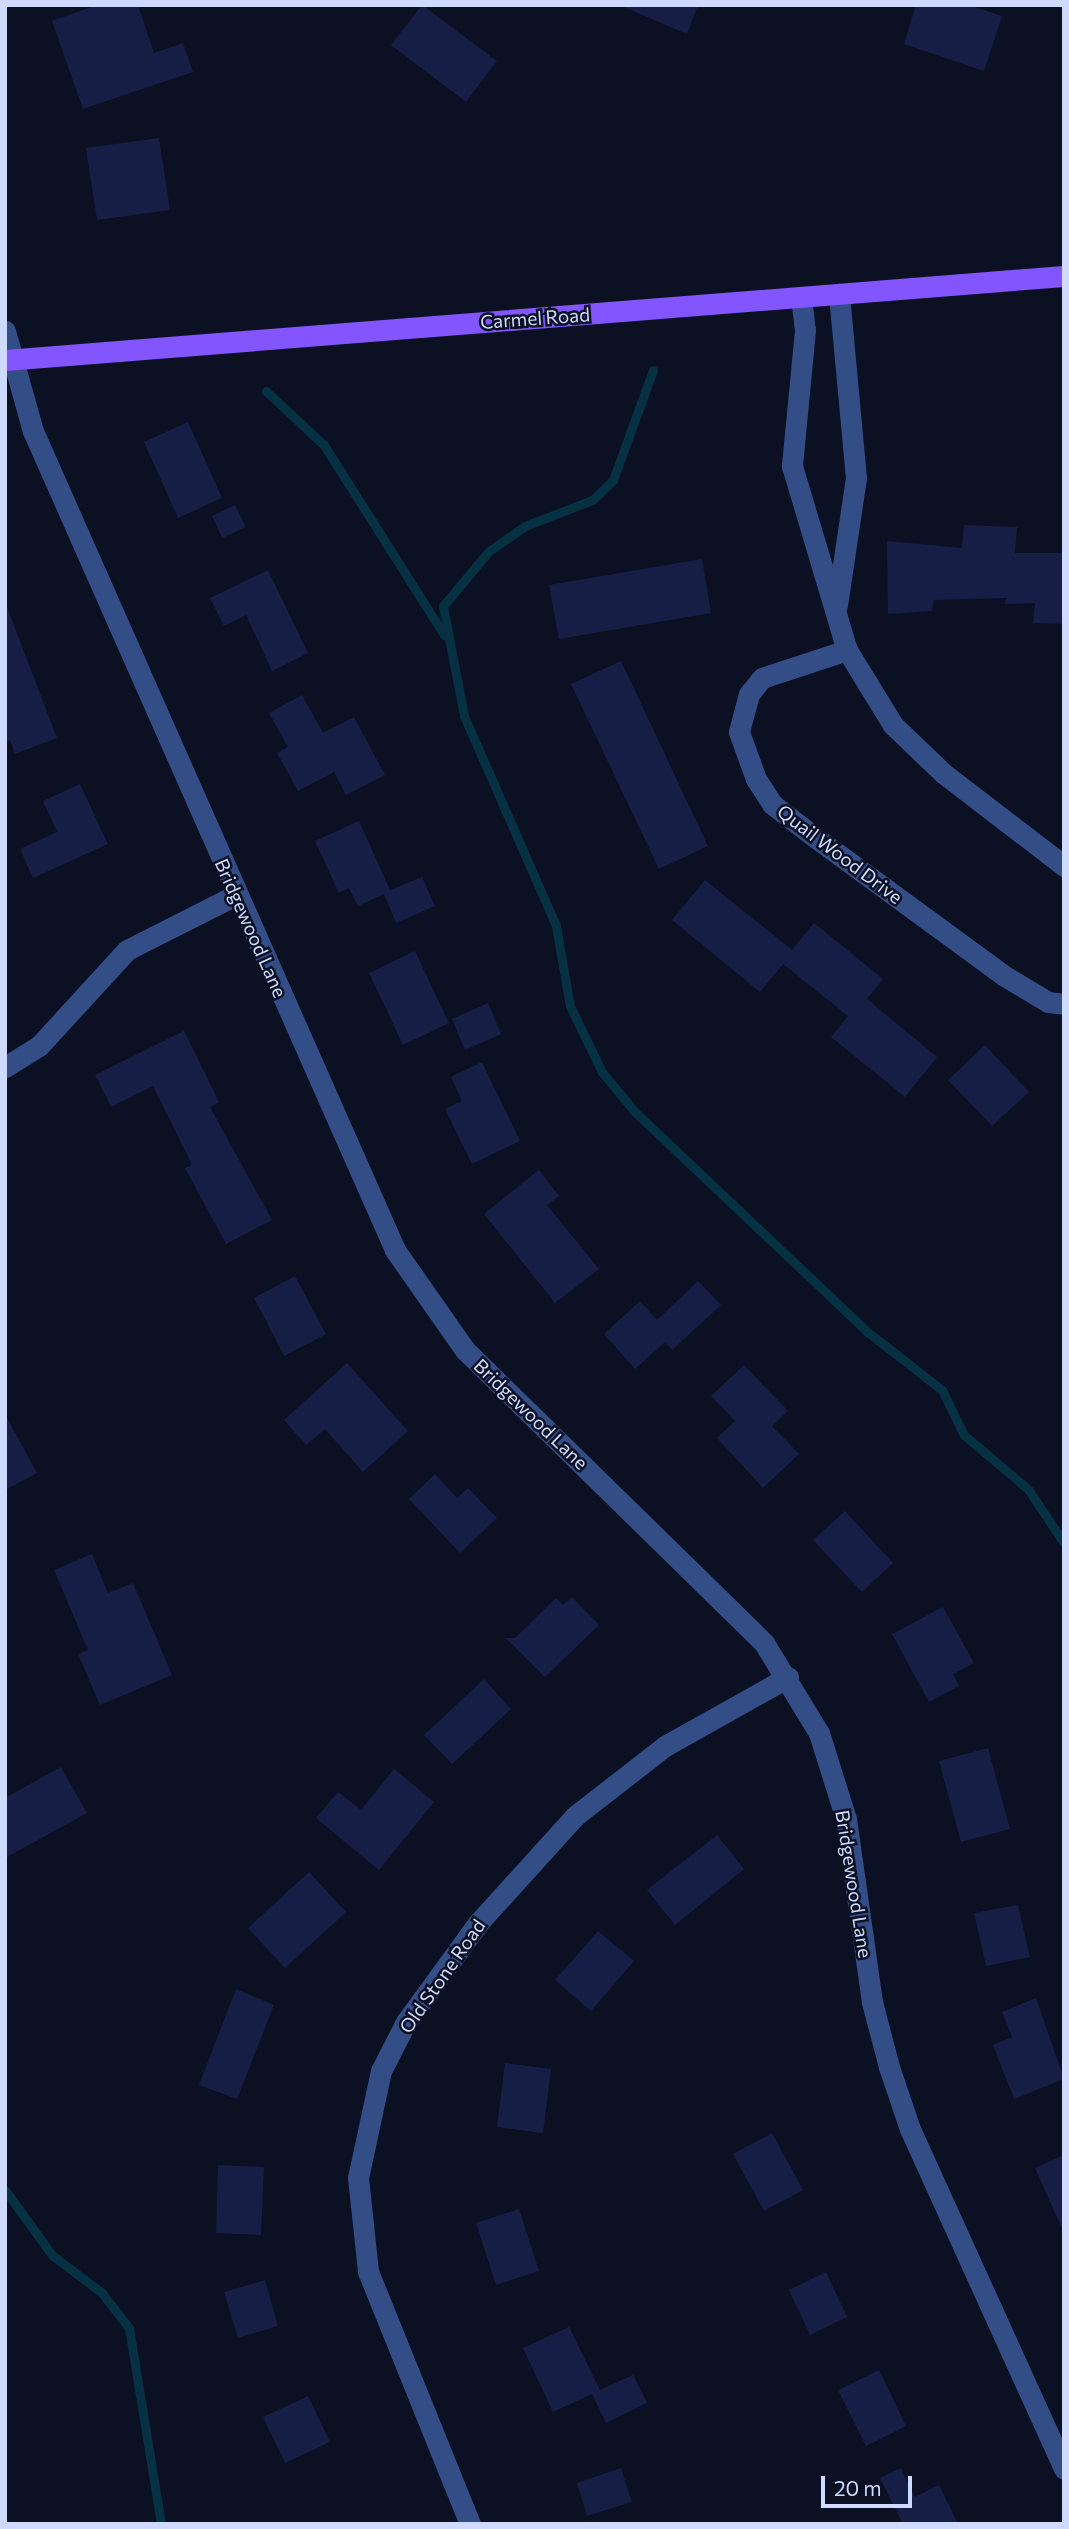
<!DOCTYPE html>
<html>
<head>
<meta charset="utf-8">
<style>
  body { margin:0 }
  #map { position:relative; width:1069px; height:2529px; overflow:hidden; background:#0c1023; font-family:Commissioner,sans-serif }
  div>[style] { position:absolute }
  [style*='--x'] { left:calc(var(--x)*1px); top:calc(var(--y)*1px); width:calc(var(--w)*1px); rotate:calc(var(--a)*1deg) }
  .stream>* { height:9px; margin:-4.5px; padding:0 4.5px; transform-origin:4.5px; border-radius:4.5px; background:#063142 }
  .building>* { inset:0; background:#161e45 }
  .minor>* { height:21px; margin:-10.5px; padding:0 10.5px; transform-origin:10.5px; border-radius:10.5px; background:#334d86 }
  .major>* { height:21px; margin:-10.5px; padding:0 10.5px; transform-origin:10.5px; border-radius:10.5px; background:#8355ff }
  span { translate:-50% -50%; white-space:nowrap; text-align:center; line-height:1.15; -webkit-text-stroke:5px #0c1023; paint-order:stroke }
  .street-label { font-size:19px; color:#cedaff }
  .frame { position:absolute; inset:0; border:7px solid #cedaff; pointer-events:none }
  .scale { position:absolute; left:821px; top:2476px; width:91px; height:32px; box-sizing:border-box; border:4px solid #cedaff; border-top:0; padding-left:9px; font-size:21px; line-height:24px; white-space:nowrap; color:#cedaff; -webkit-text-stroke:5px #0c1023; paint-order:stroke }
</style>
</head>
<body>
<div id="map">
  <div class="stream">
    <i style="--x:653;--y:370;--w:117;--a:110"></i>
    <i style="--x:613;--y:480;--w:29;--a:136"></i>
    <i style="--x:592;--y:500;--w:72;--a:158.8"></i>
    <i style="--x:525;--y:526;--w:44;--a:145.2"></i>
    <i style="--x:489;--y:551;--w:72;--a:129.9"></i>
    <i style="--x:443;--y:606;--w:112;--a:79.2"></i>
    <i style="--x:464;--y:716;--w:229;--a:66.3"></i>
    <i style="--x:556;--y:926;--w:81;--a:80.1"></i>
    <i style="--x:570;--y:1006;--w:73;--a:64.1"></i>
    <i style="--x:602;--y:1072;--w:50;--a:50.6"></i>
    <i style="--x:634;--y:1111;--w:323;--a:43.4"></i>
    <i style="--x:869;--y:1333;--w:93;--a:38"></i>
    <i style="--x:942;--y:1390;--w:50;--a:63.9"></i>
    <i style="--x:964;--y:1435;--w:84;--a:40.2"></i>
    <i style="--x:1028;--y:1489;--w:65;--a:56.3"></i>
    <i style="--x:266;--y:391;--w:79;--a:43"></i>
    <i style="--x:324;--y:445;--w:225;--a:57.7"></i>
    <i style="--x:5;--y:2190;--w:80;--a:54.1"></i>
    <i style="--x:52;--y:2255;--w:63;--a:37.2"></i>
    <i style="--x:102;--y:2293;--w:44;--a:52.4"></i>
    <i style="--x:129;--y:2328;--w:199;--a:80.7"></i>
  </div>
  <div class="building">
    <i style="clip-path:polygon(97px 5px,138px 5px,154px 53px,183px 43px,193px 72px,83px 109px,52px 21px)"></i>
    <i style="clip-path:polygon(422px 5px,497px 61px,466px 102px,391px 45px)"></i>
    <i style="clip-path:polygon(619px 5px,698px 5px,687px 34px)"></i>
    <i style="clip-path:polygon(916px 5px,969px 5px,1002px 16px,984px 71px,904px 44px)"></i>
    <i style="clip-path:polygon(159px 138px,170px 210px,97px 220px,86px 148px)"></i>
    <i style="clip-path:polygon(188px 422px,222px 498px,178px 518px,144px 442px)"></i>
    <i style="clip-path:polygon(235px 505px,246px 527px,222px 538px,212px 516px)"></i>
    <i style="clip-path:polygon(964px 525px,1017px 527px,1015px 553px,1064px 553px,1064px 624px,1033px 623px,1035px 603px,1005px 604px,1006px 598px,934px 600px,932px 611px,888px 614px,887px 541px,962px 548px)"></i>
    <i style="clip-path:polygon(702px 559px,711px 613px,559px 639px,549px 585px)"></i>
    <i style="clip-path:polygon(268px 570px,308px 653px,272px 671px,246px 615px,224px 626px,210px 598px)"></i>
    <i style="clip-path:polygon(7px 607px,57px 738px,15px 754px,10px 740px,5px 742px)"></i>
    <i style="clip-path:polygon(621px 661px,708px 846px,659px 869px,571px 684px)"></i>
    <i style="clip-path:polygon(302px 695px,323px 733px,354px 717px,385px 775px,346px 795px,334px 772px,298px 791px,277px 753px,288px 747px,269px 713px)"></i>
    <i style="clip-path:polygon(80px 784px,108px 844px,33px 878px,20px 849px,57px 832px,43px 801px)"></i>
    <i style="clip-path:polygon(359px 821px,390px 890px,422px 877px,435px 906px,396px 923px,384px 894px,358px 906px,349px 888px,339px 893px,315px 841px)"></i>
    <i style="clip-path:polygon(705px 880px,792px 950px,814px 923px,883px 979px,867px 999px,937px 1057px,905px 1097px,831px 1037px,848px 1016px,783px 964px,760px 992px,672px 920px)"></i>
    <i style="clip-path:polygon(415px 951px,449px 1023px,403px 1045px,369px 973px)"></i>
    <i style="clip-path:polygon(488px 1003px,501px 1034px,465px 1050px,452px 1019px)"></i>
    <i style="clip-path:polygon(184px 1031px,219px 1102px,210px 1107px,272px 1220px,226px 1244px,185px 1168px,192px 1165px,153px 1086px,111px 1107px,95px 1075px)"></i>
    <i style="clip-path:polygon(985px 1045px,1029px 1092px,992px 1126px,948px 1080px)"></i>
    <i style="clip-path:polygon(482px 1062px,520px 1141px,472px 1164px,445px 1109px,462px 1101px,451px 1077px)"></i>
    <i style="clip-path:polygon(539px 1170px,559px 1196px,547px 1205px,599px 1269px,555px 1303px,484px 1214px)"></i>
    <i style="clip-path:polygon(295px 1276px,326px 1334px,284px 1356px,254px 1298px)"></i>
    <i style="clip-path:polygon(698px 1281px,721px 1305px,672px 1350px,665px 1342px,635px 1369px,604px 1334px,640px 1301px,657px 1320px)"></i>
    <i style="clip-path:polygon(347px 1363px,408px 1431px,363px 1472px,325px 1429px,306px 1445px,284px 1420px)"></i>
    <i style="clip-path:polygon(744px 1365px,788px 1411px,772px 1426px,799px 1454px,763px 1488px,717px 1438px,735px 1421px,711px 1396px)"></i>
    <i style="clip-path:polygon(5px 1414px,37px 1473px,5px 1490px)"></i>
    <i style="clip-path:polygon(435px 1474px,457px 1498px,468px 1488px,497px 1518px,460px 1553px,409px 1499px)"></i>
    <i style="clip-path:polygon(845px 1511px,893px 1563px,862px 1592px,813px 1540px)"></i>
    <i style="clip-path:polygon(92px 1554px,108px 1593px,133px 1583px,172px 1675px,100px 1705px,78px 1654px,88px 1650px,54px 1570px)"></i>
    <i style="clip-path:polygon(572px 1597px,599px 1625px,545px 1677px,506px 1638px,515px 1638px,556px 1598px,563px 1605px)"></i>
    <i style="clip-path:polygon(943px 1607px,974px 1663px,953px 1674px,959px 1686px,929px 1702px,892px 1634px)"></i>
    <i style="clip-path:polygon(484px 1679px,511px 1709px,452px 1764px,424px 1735px)"></i>
    <i style="clip-path:polygon(988px 1748px,1010px 1829px,961px 1842px,939px 1761px)"></i>
    <i style="clip-path:polygon(61px 1767px,87px 1813px,5px 1858px,5px 1798px)"></i>
    <i style="clip-path:polygon(394px 1769px,434px 1802px,379px 1870px,316px 1818px,338px 1792px,361px 1810px)"></i>
    <i style="clip-path:polygon(717px 1835px,744px 1869px,675px 1925px,647px 1890px)"></i>
    <i style="clip-path:polygon(309px 1872px,346px 1912px,285px 1968px,248px 1928px)"></i>
    <i style="clip-path:polygon(1018px 1905px,1030px 1957px,986px 1966px,974px 1913px)"></i>
    <i style="clip-path:polygon(598px 1931px,634px 1961px,591px 2011px,555px 1980px)"></i>
    <i style="clip-path:polygon(236px 1989px,274px 2005px,237px 2099px,199px 2085px)"></i>
    <i style="clip-path:polygon(1036px 1998px,1064px 2079px,1014px 2099px,993px 2045px,1012px 2037px,1002px 2012px)"></i>
    <i style="clip-path:polygon(505px 2063px,551px 2069px,543px 2133px,497px 2127px)"></i>
    <i style="clip-path:polygon(772px 2133px,803px 2190px,764px 2211px,733px 2154px)"></i>
    <i style="clip-path:polygon(1064px 2155px,1064px 2233px,1035px 2168px)"></i>
    <i style="clip-path:polygon(218px 2165px,264px 2167px,261px 2235px,216px 2233px)"></i>
    <i style="clip-path:polygon(519px 2209px,539px 2271px,496px 2285px,476px 2223px)"></i>
    <i style="clip-path:polygon(826px 2272px,847px 2317px,810px 2335px,789px 2290px)"></i>
    <i style="clip-path:polygon(265px 2280px,278px 2326px,238px 2338px,224px 2292px)"></i>
    <i style="clip-path:polygon(569px 2327px,600px 2390px,633px 2375px,647px 2403px,606px 2423px,592px 2394px,553px 2412px,523px 2348px)"></i>
    <i style="clip-path:polygon(879px 2370px,906px 2426px,866px 2446px,838px 2390px)"></i>
    <i style="clip-path:polygon(308px 2396px,330px 2442px,285px 2463px,263px 2417px)"></i>
    <i style="clip-path:polygon(621px 2468px,632px 2502px,587px 2516px,577px 2483px)"></i>
    <i style="clip-path:polygon(901px 2468px,915px 2497px,939px 2485px,958px 2524px,903px 2524px,880px 2478px)"></i>
  </div>
  <div class="minor">
    <i style="--x:801;--y:298;--w:32;--a:83"></i>
    <i style="--x:805;--y:330;--w:137;--a:95.5"></i>
    <i style="--x:792;--y:466;--w:192;--a:73.4"></i>
    <i style="--x:847;--y:650;--w:88;--a:58.5"></i>
    <i style="--x:893;--y:725;--w:69;--a:43.8"></i>
    <i style="--x:943;--y:773;--w:153;--a:37.5"></i>
    <i style="--x:5;--y:331;--w:104;--a:74.4"></i>
    <i style="--x:33;--y:431;--w:895;--a:66.15"></i>
    <i style="--x:395;--y:1250;--w:122;--a:55"></i>
    <i style="--x:465;--y:1350;--w:419;--a:44.4"></i>
    <i style="--x:764;--y:1643;--w:105;--a:58.6"></i>
    <i style="--x:819;--y:1733;--w:90;--a:72.6"></i>
    <i style="--x:846;--y:1819;--w:185;--a:81.9"></i>
    <i style="--x:872;--y:2002;--w:67;--a:75.3"></i>
    <i style="--x:889;--y:2067;--w:65;--a:71.3"></i>
    <i style="--x:910;--y:2129;--w:373;--a:65.6"></i>
    <i style="--x:837;--y:605;--w:128;--a:-81.5"></i>
    <i style="--x:856;--y:478;--w:185;--a:-95.3"></i>
    <i style="--x:847;--y:650;--w:89;--a:161.8"></i>
    <i style="--x:762;--y:678;--w:21;--a:129"></i>
    <i style="--x:749;--y:694;--w:39;--a:105"></i>
    <i style="--x:739;--y:732;--w:50;--a:70.1"></i>
    <i style="--x:756;--y:779;--w:30;--a:57"></i>
    <i style="--x:772;--y:804;--w:51;--a:37.8"></i>
    <i style="--x:812;--y:835;--w:237;--a:36.2"></i>
    <i style="--x:1003;--y:975;--w:52;--a:31"></i>
    <i style="--x:1048;--y:1002;--w:16;--a:7"></i>
    <i style="--x:5;--y:1067;--w:40;--a:-32"></i>
    <i style="--x:39;--y:1046;--w:130;--a:-47.5"></i>
    <i style="--x:127;--y:950;--w:122;--a:-26.8"></i>
    <i style="--x:470;--y:2524;--w:273;--a:-112"></i>
    <i style="--x:368;--y:2271;--w:94;--a:-96.1"></i>
    <i style="--x:358;--y:2178;--w:109;--a:-77.9"></i>
    <i style="--x:381;--y:2071;--w:55;--a:-63"></i>
    <i style="--x:406;--y:2022;--w:124;--a:-53.9"></i>
    <i style="--x:479;--y:1922;--w:143;--a:-47.8"></i>
    <i style="--x:575;--y:1816;--w:114;--a:-37.9"></i>
    <i style="--x:665;--y:1746;--w:141;--a:-29.3"></i>
  </div>
  <div class="major">
    <i style="--x:5;--y:360;--w:1062;--a:-4.54"></i>
  </div>
  <div class="street-label">
    <span style="left:535px;top:318px;rotate:-4deg">Carmel Road</span>
    <span style="left:840px;top:854px;rotate:37deg">Quail Wood Drive</span>
    <span style="left:251px;top:928px;rotate:66deg">Bridgewood Lane</span>
    <span style="left:531px;top:1414px;rotate:44deg">Bridgewood Lane</span>
    <span style="left:854px;top:1884px;rotate:81deg">Bridgewood Lane</span>
    <span style="left:442px;top:1976px;rotate:-55deg">Old Stone Road</span>
  </div>
  <div class="frame"></div>
  <div class="scale">20 m</div>
</div>
</body>
</html>
